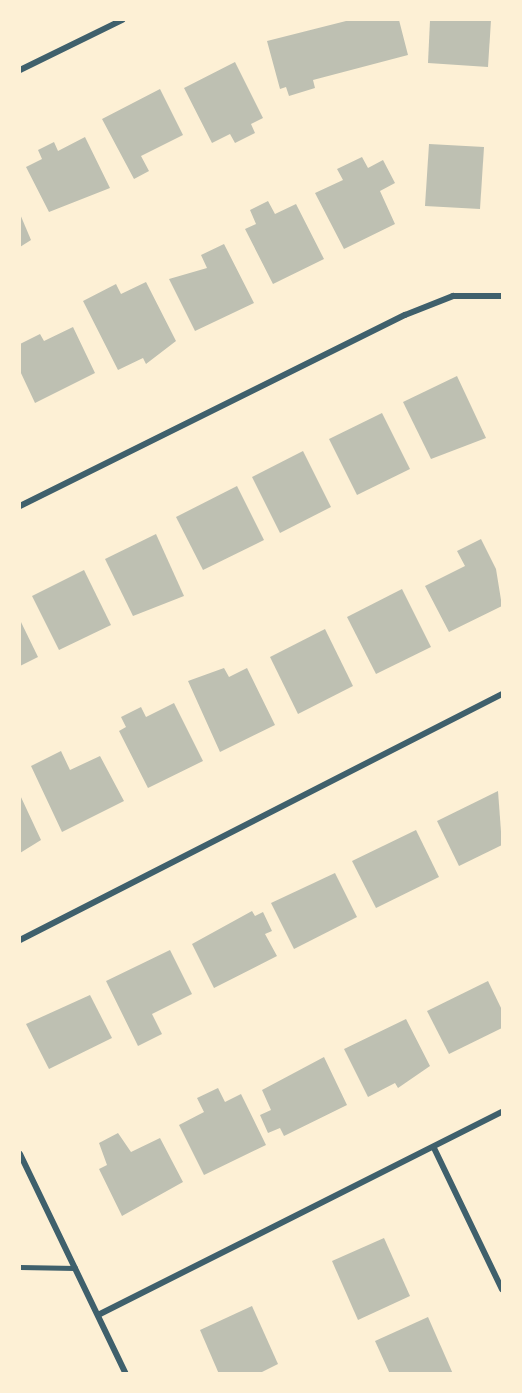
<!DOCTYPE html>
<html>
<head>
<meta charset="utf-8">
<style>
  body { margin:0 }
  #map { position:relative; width:522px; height:1393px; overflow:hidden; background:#fdf0d5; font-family:Overpass,sans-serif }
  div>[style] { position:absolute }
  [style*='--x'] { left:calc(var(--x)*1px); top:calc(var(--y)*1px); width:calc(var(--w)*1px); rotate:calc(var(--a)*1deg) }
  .building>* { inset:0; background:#bec0b2 }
  .service>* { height:4.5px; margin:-2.25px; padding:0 2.25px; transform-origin:2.25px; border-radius:2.25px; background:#3f606c }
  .minor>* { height:6px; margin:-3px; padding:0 3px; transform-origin:3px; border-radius:3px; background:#3f606c }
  span { translate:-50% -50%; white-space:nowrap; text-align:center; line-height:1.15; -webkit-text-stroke:4.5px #fdf0d5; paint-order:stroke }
  .frame { position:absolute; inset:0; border:21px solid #fdf0d5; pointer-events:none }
</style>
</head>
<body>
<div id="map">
  <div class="building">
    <i style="clip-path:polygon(350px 20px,399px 20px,408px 55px,313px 80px,315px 88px,289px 96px,286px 87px,280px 89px,267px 41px)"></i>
    <i style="clip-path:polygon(430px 20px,491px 20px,488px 67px,428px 63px)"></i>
    <i style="clip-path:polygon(235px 62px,263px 118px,251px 124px,255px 133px,235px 143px,230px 134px,212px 143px,184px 88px)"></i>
    <i style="clip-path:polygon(160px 89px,183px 135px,141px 156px,149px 171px,134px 179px,102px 119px)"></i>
    <i style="clip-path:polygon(85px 137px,110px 188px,49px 212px,26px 167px,42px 159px,38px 150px,54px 142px,58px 151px)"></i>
    <i style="clip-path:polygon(429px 144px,484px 147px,480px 209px,425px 206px)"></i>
    <i style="clip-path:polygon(362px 157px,368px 168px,383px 160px,395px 183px,380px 191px,395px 224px,344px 249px,315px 193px,343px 180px,337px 169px)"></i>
    <i style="clip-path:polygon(268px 201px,275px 214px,296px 204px,324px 259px,273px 284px,245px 229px,256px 224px,250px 210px)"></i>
    <i style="clip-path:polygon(20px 214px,31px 240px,20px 247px)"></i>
    <i style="clip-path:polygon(224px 244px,254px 303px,195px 331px,169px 279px,207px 268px,201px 255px)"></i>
    <i style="clip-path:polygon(146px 282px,176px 341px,146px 364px,143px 358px,118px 370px,83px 301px,116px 284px,121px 294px)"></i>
    <i style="clip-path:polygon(73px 327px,95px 373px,35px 403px,20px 371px,20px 344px,40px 334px,44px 341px)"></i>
    <i style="clip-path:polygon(457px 376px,486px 438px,431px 459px,403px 402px)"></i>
    <i style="clip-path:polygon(382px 413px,410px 469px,357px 495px,329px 439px)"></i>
    <i style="clip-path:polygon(303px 451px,331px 507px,280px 533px,252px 477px)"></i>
    <i style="clip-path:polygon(237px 486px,264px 540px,203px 570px,176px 517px)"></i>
    <i style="clip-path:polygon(156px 534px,184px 596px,133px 616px,105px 559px)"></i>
    <i style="clip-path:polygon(481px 539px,496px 569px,502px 606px,449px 632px,425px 586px,465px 566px,457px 551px)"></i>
    <i style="clip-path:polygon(84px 570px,111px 625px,59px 650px,32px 596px)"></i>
    <i style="clip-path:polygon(402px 589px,431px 647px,376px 674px,347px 617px)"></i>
    <i style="clip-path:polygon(20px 620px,38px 657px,20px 666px)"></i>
    <i style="clip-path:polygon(325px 629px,353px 686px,298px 714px,270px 657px)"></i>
    <i style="clip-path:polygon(224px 668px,229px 677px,247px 668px,275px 725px,220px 752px,188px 681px)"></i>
    <i style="clip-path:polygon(174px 703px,203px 761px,148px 788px,119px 731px,126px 727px,121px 717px,141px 707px,146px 717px)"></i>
    <i style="clip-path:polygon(61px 751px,70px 770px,100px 756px,124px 801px,62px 832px,31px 766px)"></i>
    <i style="clip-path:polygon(498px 791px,502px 845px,459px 866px,437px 821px)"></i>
    <i style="clip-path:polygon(20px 795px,41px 840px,20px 853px)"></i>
    <i style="clip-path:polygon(416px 830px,439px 877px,376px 908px,352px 861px)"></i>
    <i style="clip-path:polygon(335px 873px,357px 917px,294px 949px,271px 903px)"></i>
    <i style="clip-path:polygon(252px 911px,255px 916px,263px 912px,272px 931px,265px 934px,277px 956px,214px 988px,192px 944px)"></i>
    <i style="clip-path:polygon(170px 950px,192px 994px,152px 1014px,162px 1034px,138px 1046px,106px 981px)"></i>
    <i style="clip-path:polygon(488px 981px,502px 1010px,502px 1028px,449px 1054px,427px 1011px)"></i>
    <i style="clip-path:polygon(90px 995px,112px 1038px,49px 1069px,26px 1024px)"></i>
    <i style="clip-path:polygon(406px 1019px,430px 1066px,398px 1088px,395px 1083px,368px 1097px,344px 1049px)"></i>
    <i style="clip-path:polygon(324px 1057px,347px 1105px,284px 1136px,280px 1128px,268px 1133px,260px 1115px,271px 1110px,262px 1090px)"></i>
    <i style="clip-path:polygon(218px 1088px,225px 1102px,241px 1094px,266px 1145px,204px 1175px,179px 1125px,204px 1112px,197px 1098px)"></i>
    <i style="clip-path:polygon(118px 1133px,131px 1152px,160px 1138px,183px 1182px,122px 1216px,99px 1169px,107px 1165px,99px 1143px)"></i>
    <i style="clip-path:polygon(384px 1238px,410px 1296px,358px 1320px,332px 1261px)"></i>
    <i style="clip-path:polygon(252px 1306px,278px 1364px,258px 1374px,219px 1374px,200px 1330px)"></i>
    <i style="clip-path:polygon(428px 1317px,453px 1374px,390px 1374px,375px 1341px)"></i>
  </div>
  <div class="service">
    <i style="--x:20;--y:1267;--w:55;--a:1"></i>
  </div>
  <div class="minor">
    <i style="--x:20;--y:70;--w:114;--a:-26.1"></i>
    <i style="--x:20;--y:506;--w:430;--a:-26.4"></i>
    <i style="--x:405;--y:315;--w:52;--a:-21.6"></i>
    <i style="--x:453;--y:296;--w:49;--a:0"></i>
    <i style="--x:20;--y:940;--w:541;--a:-27.04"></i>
    <i style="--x:434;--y:1148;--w:157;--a:64.3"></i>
    <i style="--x:20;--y:1154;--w:244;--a:64.3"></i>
    <i style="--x:98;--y:1315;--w:452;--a:-26.7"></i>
  </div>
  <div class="frame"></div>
</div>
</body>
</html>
